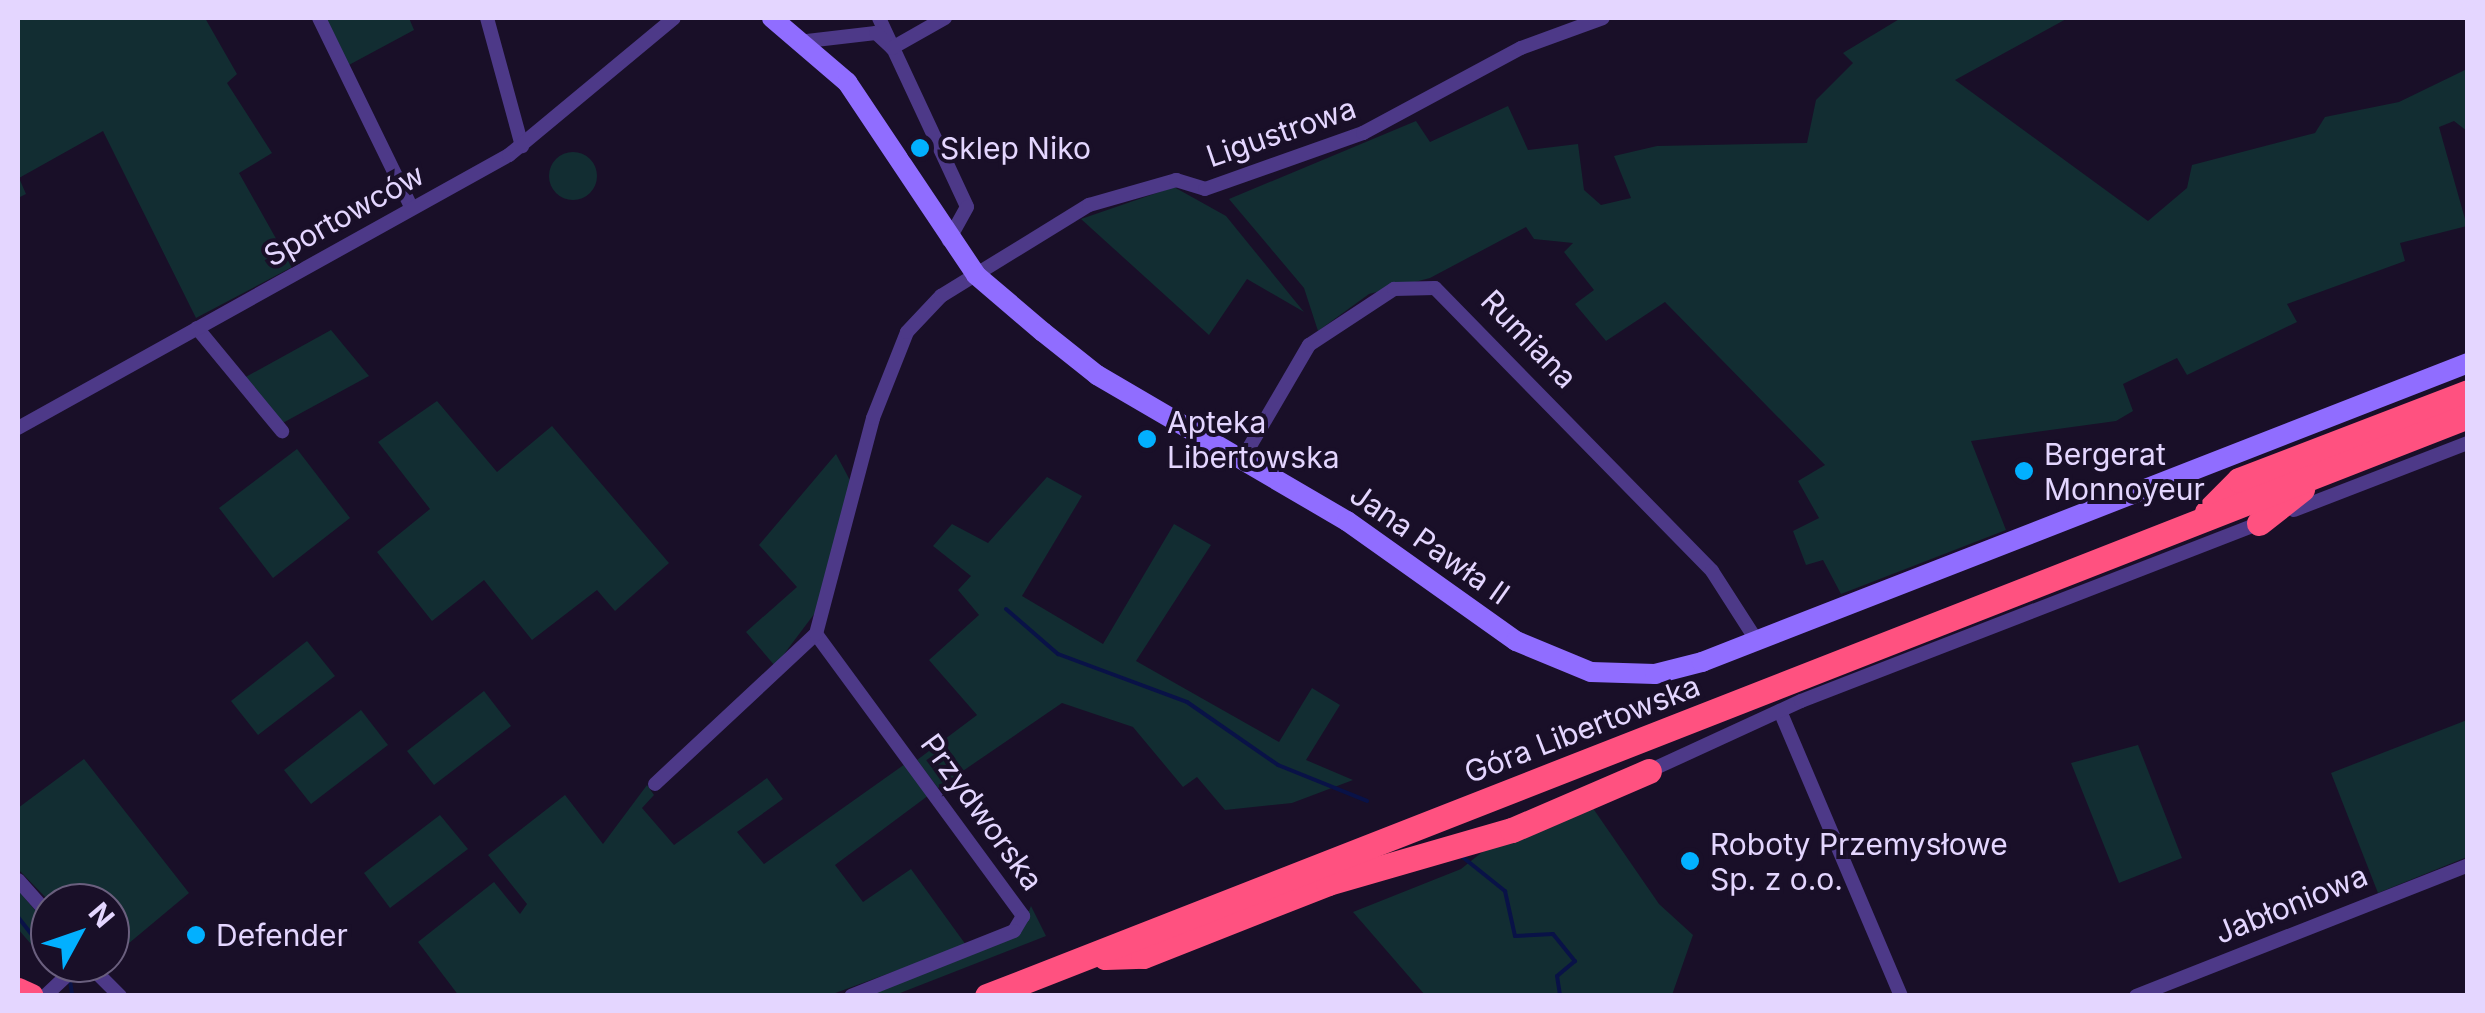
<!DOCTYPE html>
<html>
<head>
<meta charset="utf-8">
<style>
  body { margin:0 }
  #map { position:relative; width:2485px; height:1013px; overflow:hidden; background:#190f28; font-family:Inter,sans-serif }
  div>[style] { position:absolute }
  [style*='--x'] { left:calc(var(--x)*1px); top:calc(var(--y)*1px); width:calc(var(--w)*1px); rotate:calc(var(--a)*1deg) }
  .green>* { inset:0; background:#122d32 }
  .round { border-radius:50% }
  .stream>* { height:4px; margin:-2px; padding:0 2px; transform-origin:2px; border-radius:2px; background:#091247 }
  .street>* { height:14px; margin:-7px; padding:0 7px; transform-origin:7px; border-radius:7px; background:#4d3988 }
  .secondary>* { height:20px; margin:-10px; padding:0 10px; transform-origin:10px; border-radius:10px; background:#906dff }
  .highway>* { height:25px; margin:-12.5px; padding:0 12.5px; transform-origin:12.5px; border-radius:12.5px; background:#ff5180 }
  .dots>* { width:28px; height:28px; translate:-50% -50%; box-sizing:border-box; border:5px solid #190f28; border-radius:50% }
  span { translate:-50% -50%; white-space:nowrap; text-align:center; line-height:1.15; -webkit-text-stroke:8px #190f28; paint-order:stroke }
  .street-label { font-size:30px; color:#e4d6ff }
  .poi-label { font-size:30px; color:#e4d6ff }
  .left { translate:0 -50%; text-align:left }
  .frame { position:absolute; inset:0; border:20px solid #e4d6ff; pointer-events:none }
  .north { position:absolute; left:30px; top:883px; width:100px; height:100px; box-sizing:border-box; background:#190f28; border:2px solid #6a5f7e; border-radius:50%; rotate:50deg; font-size:28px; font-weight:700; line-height:40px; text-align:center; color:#e4d6ff }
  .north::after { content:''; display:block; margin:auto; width:35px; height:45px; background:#02b0ff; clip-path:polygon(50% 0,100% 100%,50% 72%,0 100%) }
</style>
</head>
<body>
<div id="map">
  <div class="green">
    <i style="clip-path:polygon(18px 18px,205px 18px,237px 74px,227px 83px,272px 153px,239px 173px,292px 267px,196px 318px,103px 131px,19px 178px,26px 194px,18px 198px)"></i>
    <i style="clip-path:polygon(326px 18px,409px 18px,414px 30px,347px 66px)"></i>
    <i style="clip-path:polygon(1901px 18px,2068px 18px,1955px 80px,2148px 221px,2187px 188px,2192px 165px,2315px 133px,2325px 117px,2399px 102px,2467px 69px,2467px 131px,2454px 121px,2439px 127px,2467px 226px,2400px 243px,2405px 261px,2287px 304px,2297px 322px,2187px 375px,2177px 358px,2123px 384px,2133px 411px,2116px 421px,1971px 441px,2006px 530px,1841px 594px,1823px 560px,1806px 565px,1793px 531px,1819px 518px,1798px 481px,1825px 465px,1665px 302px,1606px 341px,1575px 304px,1594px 290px,1564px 252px,1573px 243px,1534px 239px,1526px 227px,1430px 278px,1369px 294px,1318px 331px,1304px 288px,1229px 199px,1416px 121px,1430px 142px,1508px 106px,1528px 150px,1578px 144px,1584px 190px,1601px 205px,1631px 198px,1614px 156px,1657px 146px,1807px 143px,1816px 100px,1853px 63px,1843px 53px)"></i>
    <i class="round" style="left:549px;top:152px;width:48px;height:48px"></i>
    <i style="clip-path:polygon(1174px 187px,1226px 216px,1304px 312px,1247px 279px,1209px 335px,1081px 219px)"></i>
    <i style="clip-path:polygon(331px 330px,369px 376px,279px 425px,242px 379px)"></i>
    <i style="clip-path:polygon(437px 401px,497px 472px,552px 426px,669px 563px,615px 611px,597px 590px,532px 640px,484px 580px,432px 621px,377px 552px,430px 509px,378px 442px)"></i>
    <i style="clip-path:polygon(297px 449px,350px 518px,273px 578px,219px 508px)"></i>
    <i style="clip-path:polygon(836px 454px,853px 486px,818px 609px,775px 666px,746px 632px,797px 587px,759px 545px)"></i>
    <i style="clip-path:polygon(1047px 477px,1082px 496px,1022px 596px,1103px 644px,1174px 524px,1211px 545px,1136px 661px,1279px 742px,1312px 688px,1340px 705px,1306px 760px,1353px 780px,1292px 803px,1225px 810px,1197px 777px,1183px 787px,1133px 727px,1062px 703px,938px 788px,917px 760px,977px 715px,929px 660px,979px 615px,958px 590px,971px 576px,933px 546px,952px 524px,988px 543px)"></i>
    <i style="clip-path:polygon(307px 641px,335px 676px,258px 735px,231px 701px)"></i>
    <i style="clip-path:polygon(484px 691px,511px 726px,434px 785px,407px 751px)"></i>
    <i style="clip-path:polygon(361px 710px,388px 745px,311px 804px,284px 770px)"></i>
    <i style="clip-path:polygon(2467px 720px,2467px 857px,2378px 893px,2331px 773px)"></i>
    <i style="clip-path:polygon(2138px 745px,2182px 858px,2119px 883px,2071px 763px)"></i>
    <i style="clip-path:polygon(84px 759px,189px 893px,110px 959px,110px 903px,51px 903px,18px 869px,18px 808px)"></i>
    <i style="clip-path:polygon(905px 764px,929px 795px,835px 865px,863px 902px,911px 869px,966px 945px,830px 995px,459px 996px,418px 942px,494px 882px,520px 914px,527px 904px,488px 855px,565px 795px,603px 844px,647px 785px,654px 795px,642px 808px,674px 845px,767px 778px,783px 799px,737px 832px,764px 864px)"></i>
    <i style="clip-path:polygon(1588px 801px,1659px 904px,1693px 935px,1672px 995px,1425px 995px,1353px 912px,1461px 869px,1496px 841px)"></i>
    <i style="clip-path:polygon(440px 815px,468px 849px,390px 908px,364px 873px)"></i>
    <i style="clip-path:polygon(18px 890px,50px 928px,50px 963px,69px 963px,56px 973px,18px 929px)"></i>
    <i style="clip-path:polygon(1031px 906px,1046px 936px,895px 995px,861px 996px,1019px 935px)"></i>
  </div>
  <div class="stream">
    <i style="--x:1006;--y:609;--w:69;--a:40.9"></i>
    <i style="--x:1058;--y:654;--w:138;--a:20.4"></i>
    <i style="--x:1187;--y:702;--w:111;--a:34.7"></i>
    <i style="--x:1278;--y:765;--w:96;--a:22"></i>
    <i style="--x:1460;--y:855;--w:58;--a:38.7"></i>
    <i style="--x:1505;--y:891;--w:46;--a:77.5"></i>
    <i style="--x:1515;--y:936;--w:38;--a:-3"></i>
    <i style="--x:1553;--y:934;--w:35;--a:51"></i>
    <i style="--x:1575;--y:961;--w:23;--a:140"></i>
    <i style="--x:1557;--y:976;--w:20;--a:81"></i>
    <i style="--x:18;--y:917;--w:52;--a:52"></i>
    <i style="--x:56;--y:963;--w:8;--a:40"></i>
    <i style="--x:70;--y:981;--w:12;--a:81"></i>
  </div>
  <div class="street">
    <i style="--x:319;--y:18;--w:210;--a:64"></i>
    <i style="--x:487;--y:18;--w:133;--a:74.7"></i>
    <i style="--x:879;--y:18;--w:208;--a:65"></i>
    <i style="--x:967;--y:207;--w:38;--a:119"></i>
    <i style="--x:807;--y:41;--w:69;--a:-6.6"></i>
    <i style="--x:876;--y:33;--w:22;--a:43"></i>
    <i style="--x:892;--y:48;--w:61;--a:-29.5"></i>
    <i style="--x:197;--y:328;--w:134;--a:50.5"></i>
    <i style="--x:18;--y:428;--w:562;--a:-29.07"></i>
    <i style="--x:509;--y:155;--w:214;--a:-39.7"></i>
    <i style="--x:1243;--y:458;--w:131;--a:-59.7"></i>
    <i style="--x:1309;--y:345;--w:102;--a:-33.4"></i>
    <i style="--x:1394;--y:289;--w:41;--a:-1.4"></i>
    <i style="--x:1435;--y:288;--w:396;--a:45.6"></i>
    <i style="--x:1712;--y:571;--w:83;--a:57.3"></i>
    <i style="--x:2294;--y:510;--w:186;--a:-21.1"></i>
    <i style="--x:816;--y:634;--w:350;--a:53.7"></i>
    <i style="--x:1023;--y:916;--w:17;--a:121"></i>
    <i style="--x:1014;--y:931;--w:175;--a:158.3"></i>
    <i style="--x:1780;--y:711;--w:310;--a:67"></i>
    <i style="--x:1649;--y:771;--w:167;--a:-24.7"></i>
    <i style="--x:1801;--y:701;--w:491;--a:-21.2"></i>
    <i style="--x:655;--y:784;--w:220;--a:-43"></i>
    <i style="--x:816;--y:634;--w:223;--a:-75.2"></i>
    <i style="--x:873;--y:418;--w:92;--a:-68.4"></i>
    <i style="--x:907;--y:332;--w:50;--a:-46.6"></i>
    <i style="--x:941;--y:296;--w:174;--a:-31.6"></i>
    <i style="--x:1089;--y:205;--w:91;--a:-16"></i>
    <i style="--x:1176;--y:180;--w:30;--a:17"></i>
    <i style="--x:1205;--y:189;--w:168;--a:-19.5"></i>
    <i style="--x:1363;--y:133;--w:179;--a:-28.3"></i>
    <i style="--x:1521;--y:48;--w:87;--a:-20.1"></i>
    <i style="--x:18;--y:880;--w:48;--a:48.4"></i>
    <i style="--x:87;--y:963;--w:47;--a:45"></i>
    <i style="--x:45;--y:996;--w:48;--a:-43.3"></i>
    <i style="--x:2136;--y:996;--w:357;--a:-21.5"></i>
  </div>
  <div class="secondary">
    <i style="--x:772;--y:18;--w:99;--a:40.5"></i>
    <i style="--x:847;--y:82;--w:232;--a:56.2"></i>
    <i style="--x:976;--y:275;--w:88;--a:40.4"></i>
    <i style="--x:1043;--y:332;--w:69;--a:38.5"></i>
    <i style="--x:1097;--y:375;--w:290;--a:30.3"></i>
    <i style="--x:1347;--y:521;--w:207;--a:35.4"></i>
    <i style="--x:1516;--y:641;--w:81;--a:22.5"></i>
    <i style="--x:1591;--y:672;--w:64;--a:1.8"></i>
    <i style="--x:1655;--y:674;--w:49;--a:-14.3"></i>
    <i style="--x:1702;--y:662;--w:822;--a:-21.32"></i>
  </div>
  <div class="highway">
    <i style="--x:2207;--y:512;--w:45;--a:-45"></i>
    <i style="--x:2239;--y:480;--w:245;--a:-21"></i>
    <i style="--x:2259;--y:523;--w:55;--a:-38.3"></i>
    <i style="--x:1105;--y:957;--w:38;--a:-2"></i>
    <i style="--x:1143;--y:956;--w:199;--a:-21.5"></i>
    <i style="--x:1328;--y:883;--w:191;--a:-16.1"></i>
    <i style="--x:1512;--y:830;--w:149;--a:-23.3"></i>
    <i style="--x:18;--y:990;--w:14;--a:25"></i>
    <i style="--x:987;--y:996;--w:1591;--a:-21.39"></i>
  </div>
  <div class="dots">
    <i style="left:920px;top:148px;background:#02b0ff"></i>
    <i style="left:1147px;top:439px;background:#02b0ff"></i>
    <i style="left:2024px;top:471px;background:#02b0ff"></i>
    <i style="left:1690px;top:861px;background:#02b0ff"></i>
    <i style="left:196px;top:935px;background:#02b0ff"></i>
  </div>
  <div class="street-label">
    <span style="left:1281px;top:132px;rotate:-19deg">Ligustrowa</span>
    <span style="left:344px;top:215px;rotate:-29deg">Sportowców</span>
    <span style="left:1529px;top:339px;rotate:46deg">Rumiana</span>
    <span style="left:1430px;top:544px;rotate:35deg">Jana Pawła II</span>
    <span style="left:1582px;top:729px;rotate:-21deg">Góra Libertowska</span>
    <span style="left:982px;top:812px;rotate:54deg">Przydworska</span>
    <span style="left:2291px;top:904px;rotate:-22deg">Jabłoniowa</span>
  </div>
  <div class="poi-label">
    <span class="left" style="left:940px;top:148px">Sklep Niko</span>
    <span class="left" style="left:1167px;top:439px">Apteka<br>Libertowska</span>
    <span class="left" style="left:2044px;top:471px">Bergerat<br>Monnoyeur</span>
    <span class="left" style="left:1710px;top:861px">Roboty Przemysłowe<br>Sp. z o.o.</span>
    <span class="left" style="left:216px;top:935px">Defender</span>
  </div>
  <div class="frame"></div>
  <div class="north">N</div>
</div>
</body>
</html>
